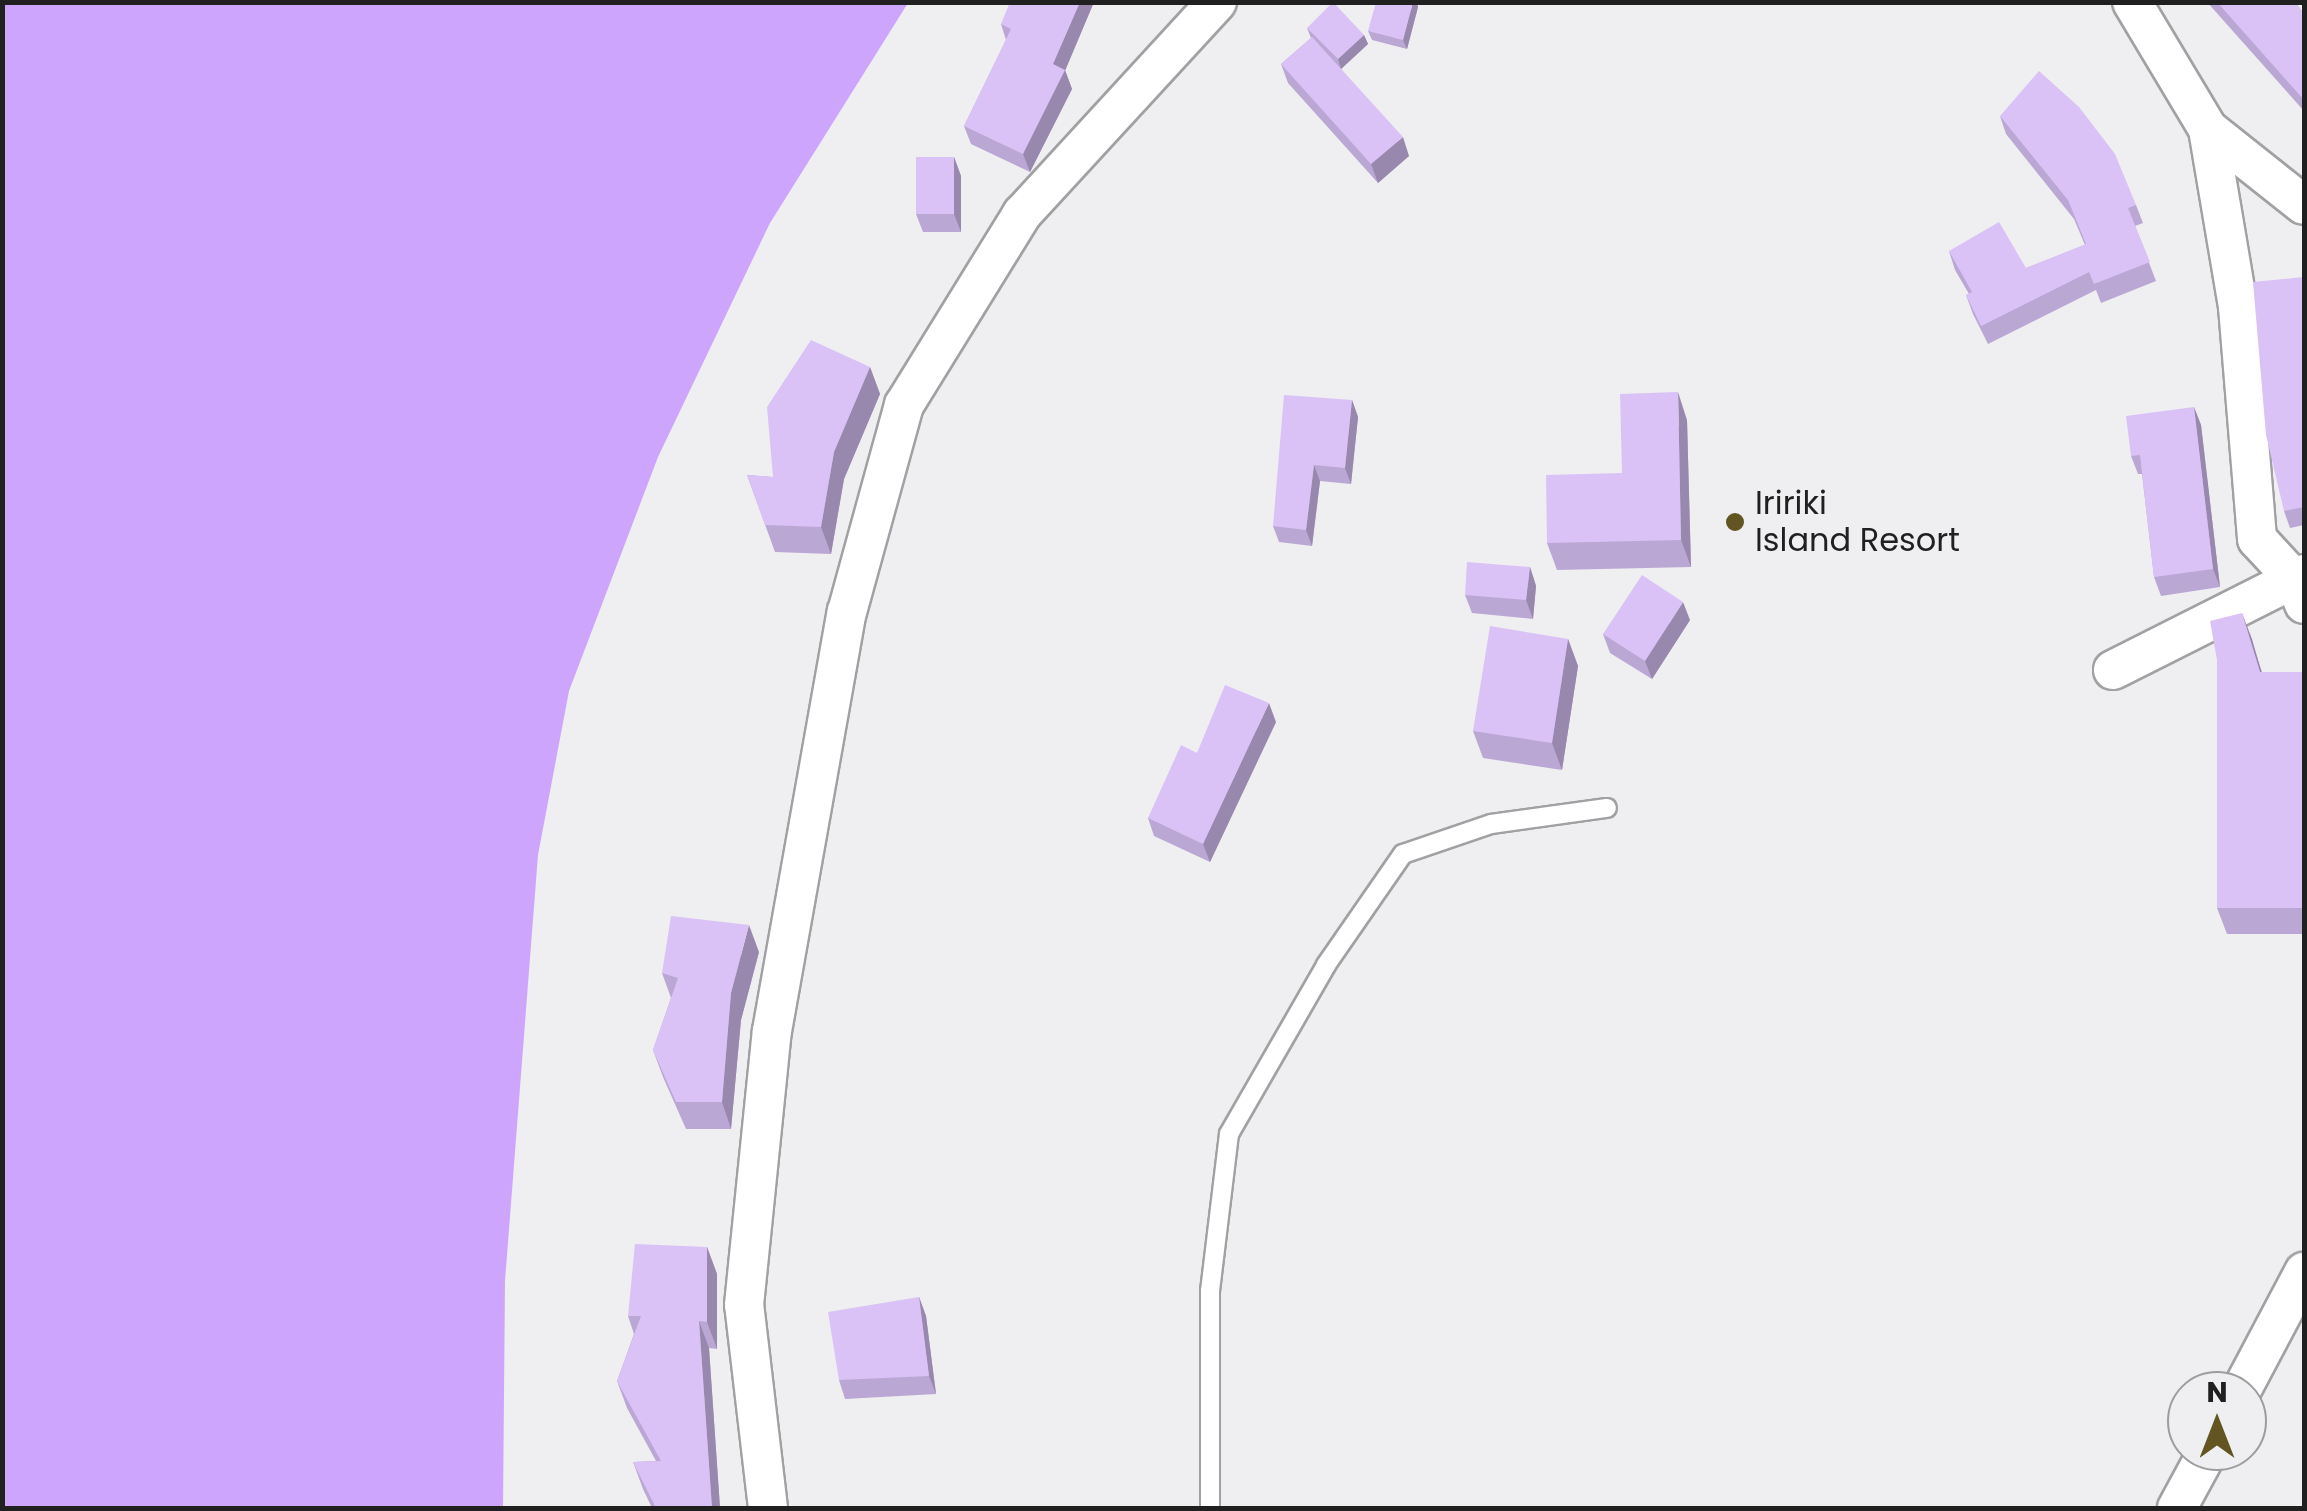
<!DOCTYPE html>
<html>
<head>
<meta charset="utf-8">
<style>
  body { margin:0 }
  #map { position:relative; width:2307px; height:1511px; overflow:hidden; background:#efeef1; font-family:Poppins,sans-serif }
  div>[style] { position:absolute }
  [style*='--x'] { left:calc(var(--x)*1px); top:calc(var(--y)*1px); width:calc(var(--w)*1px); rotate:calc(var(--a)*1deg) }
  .water>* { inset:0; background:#cea5fd }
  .roads { filter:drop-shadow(2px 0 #a1a0a3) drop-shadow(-2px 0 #a1a0a3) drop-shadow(0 2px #a1a0a3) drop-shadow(0 -2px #a1a0a3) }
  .service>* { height:18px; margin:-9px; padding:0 9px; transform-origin:9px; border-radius:9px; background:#fff }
  .minor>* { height:38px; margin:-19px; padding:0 19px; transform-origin:19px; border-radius:19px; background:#fff }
  .wall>* { inset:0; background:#bba7d4 }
  .shaded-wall>* { inset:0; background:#9988ad }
  .building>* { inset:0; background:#dac2f7 }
  .dots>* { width:28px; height:28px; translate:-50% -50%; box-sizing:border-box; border:5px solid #efeef1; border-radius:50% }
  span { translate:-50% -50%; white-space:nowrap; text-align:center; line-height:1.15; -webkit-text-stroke:8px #efeef1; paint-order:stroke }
  .poi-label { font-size:32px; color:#212021 }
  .left { translate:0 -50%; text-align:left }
  .frame { position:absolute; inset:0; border:5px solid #212021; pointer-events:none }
  .north { position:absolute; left:2167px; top:1371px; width:100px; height:100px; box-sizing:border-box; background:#efeef1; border:2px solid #9d9c9e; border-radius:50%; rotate:0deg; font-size:28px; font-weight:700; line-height:40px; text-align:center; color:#212021 }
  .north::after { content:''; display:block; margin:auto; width:35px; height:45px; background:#625522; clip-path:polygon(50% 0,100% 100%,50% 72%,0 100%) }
</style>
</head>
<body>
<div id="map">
  <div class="water">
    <i style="clip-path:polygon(3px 2px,908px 3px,770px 223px,658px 457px,569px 691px,538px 855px,505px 1281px,503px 1508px,3px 1508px)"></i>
  </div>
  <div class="roads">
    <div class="service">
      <i style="--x:1210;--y:1508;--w:217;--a:-90"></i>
      <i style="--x:1210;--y:1291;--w:158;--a:-83.1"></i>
      <i style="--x:1229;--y:1134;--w:195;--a:-60.1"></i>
      <i style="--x:1326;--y:965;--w:135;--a:-55.3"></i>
      <i style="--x:1403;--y:854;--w:93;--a:-18.8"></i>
      <i style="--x:1491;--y:824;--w:117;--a:-7.9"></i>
    </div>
    <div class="minor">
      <i style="--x:2132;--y:2;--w:148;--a:59.1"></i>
      <i style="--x:2208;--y:129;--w:181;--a:80.4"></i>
      <i style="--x:2238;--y:307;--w:233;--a:85.3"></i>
      <i style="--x:2257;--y:539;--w:54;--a:47.2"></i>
      <i style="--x:2294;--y:579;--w:27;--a:68"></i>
      <i style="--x:2208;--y:129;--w:122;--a:38.4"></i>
      <i style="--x:2113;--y:670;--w:214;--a:-26.7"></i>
      <i style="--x:2241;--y:1391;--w:135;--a:-62.1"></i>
      <i style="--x:768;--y:1508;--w:204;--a:-96.7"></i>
      <i style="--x:744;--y:1305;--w:275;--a:-84.2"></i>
      <i style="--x:772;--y:1031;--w:426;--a:-79.9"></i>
      <i style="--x:847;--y:612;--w:215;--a:-74.6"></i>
      <i style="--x:904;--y:405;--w:225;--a:-58.3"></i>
      <i style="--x:1022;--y:214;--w:288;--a:-47.4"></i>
      <i style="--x:2177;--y:1508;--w:65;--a:-61.5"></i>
    </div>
  </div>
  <div class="wall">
    <i style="clip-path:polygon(1094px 2px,1065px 70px,1072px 89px,1030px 172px,971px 144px,964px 126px,1006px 40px,1001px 24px)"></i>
    <i style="clip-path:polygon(2207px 2px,2295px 2px,2304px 14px,2304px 111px)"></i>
    <i style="clip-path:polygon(1418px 7px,1407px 49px,1372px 40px,1368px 31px)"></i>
    <i style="clip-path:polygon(1307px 28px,1364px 35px,1368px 44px,1341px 69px,1409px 156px,1378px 183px,1288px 83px,1281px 64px,1311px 38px)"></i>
    <i style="clip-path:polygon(2000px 116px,2136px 205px,2143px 223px,2135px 226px,2156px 281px,2101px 303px,2096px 290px,1988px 344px,1973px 314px,1966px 295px,1969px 294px,1955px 270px,1949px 251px,2026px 268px,2085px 245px,2074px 219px,2006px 134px)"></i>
    <i style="clip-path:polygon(954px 157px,961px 176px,961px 232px,923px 232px,916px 214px)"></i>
    <i style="clip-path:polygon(2304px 277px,2304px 525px,2290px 528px,2284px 511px)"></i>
    <i style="clip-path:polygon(870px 367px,880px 394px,844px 479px,831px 554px,775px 552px,747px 475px,773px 477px)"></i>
    <i style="clip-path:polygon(1352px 400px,1358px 417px,1351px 484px,1320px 481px,1312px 546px,1279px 542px,1273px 526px)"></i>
    <i style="clip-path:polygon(2194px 407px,2201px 425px,2220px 587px,2161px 596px,2154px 577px,2142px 474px,2138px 474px,2131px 456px)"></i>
    <i style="clip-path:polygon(1687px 420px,1691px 567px,1557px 570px,1547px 543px,1622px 473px)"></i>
    <i style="clip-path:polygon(1530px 567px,1536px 586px,1533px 619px,1472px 613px,1465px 595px)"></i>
    <i style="clip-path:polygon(2242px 613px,2262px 672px,2304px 672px,2304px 934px,2227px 934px,2217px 908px)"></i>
    <i style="clip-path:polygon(1690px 620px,1652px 679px,1610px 653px,1603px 634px)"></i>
    <i style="clip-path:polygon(1568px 639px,1578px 666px,1562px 770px,1483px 758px,1473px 731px)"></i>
    <i style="clip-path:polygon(1276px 722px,1210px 862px,1154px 836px,1148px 818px,1197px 753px)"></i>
    <i style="clip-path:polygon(759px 952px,741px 1020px,731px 1129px,686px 1129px,663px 1077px,653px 1050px,671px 998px,662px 973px)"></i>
    <i style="clip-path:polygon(707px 1247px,717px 1274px,717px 1349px,709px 1348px,720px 1508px,652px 1508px,643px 1489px,633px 1462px,656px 1461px,627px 1408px,617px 1381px,634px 1334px,628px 1316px)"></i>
    <i style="clip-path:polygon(919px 1297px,926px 1316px,936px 1394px,845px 1399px,839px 1380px)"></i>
  </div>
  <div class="shaded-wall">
    <i style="clip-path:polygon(1080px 2px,1094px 2px,1065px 71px,1065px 70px,1072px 89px,1030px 172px,1023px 154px,1053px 64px)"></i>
    <i style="clip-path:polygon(1413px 2px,1417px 2px,1418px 7px,1407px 49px,1403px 40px)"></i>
    <i style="clip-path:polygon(1364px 35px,1368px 44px,1341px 69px,1338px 59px)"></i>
    <i style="clip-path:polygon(1403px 137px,1409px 156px,1378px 183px,1371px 164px)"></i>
    <i style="clip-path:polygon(954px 157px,961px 176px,961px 232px,954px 214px)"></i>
    <i style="clip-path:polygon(870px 367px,880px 394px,844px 479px,831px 554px,821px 527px,834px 452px)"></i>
    <i style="clip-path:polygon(1678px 392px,1687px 420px,1691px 567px,1681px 540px)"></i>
    <i style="clip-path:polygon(1352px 400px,1358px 417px,1351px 484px,1345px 468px)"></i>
    <i style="clip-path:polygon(2194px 407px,2201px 425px,2220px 587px,2213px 569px)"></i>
    <i style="clip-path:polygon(1314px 465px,1320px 481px,1312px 546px,1306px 530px)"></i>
    <i style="clip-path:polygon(1530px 567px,1536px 586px,1533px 619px,1526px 600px)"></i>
    <i style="clip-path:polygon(1683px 602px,1690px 620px,1652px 679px,1645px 661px)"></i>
    <i style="clip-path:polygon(2242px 613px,2252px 639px,2269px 698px,2260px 672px)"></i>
    <i style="clip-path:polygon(1568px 639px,1578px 666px,1562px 770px,1552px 743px)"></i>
    <i style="clip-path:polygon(1269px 703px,1276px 722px,1210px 862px,1203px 844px)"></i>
    <i style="clip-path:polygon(749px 925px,759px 952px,741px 1020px,731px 1129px,722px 1102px,731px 993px)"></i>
    <i style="clip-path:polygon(707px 1247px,717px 1274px,717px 1349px,707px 1322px)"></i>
    <i style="clip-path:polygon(919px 1297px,926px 1316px,936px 1394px,929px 1376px)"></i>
    <i style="clip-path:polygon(699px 1321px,709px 1348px,720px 1508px,712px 1508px)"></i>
  </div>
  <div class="building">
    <i style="clip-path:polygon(1010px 2px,1080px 2px,1053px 64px,1065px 70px,1023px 154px,964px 126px,1011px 29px,1001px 24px)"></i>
    <i style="clip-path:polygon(1333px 2px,1364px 35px,1338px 59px,1307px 28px)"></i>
    <i style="clip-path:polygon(1376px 2px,1413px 2px,1403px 40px,1368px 31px)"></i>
    <i style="clip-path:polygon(2217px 2px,2295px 2px,2304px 14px,2304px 100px)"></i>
    <i style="clip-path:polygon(1312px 37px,1403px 137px,1371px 164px,1281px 64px)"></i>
    <i style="clip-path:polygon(2039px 71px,2079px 107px,2115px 154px,2136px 205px,2128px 208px,2150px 262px,2094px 284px,2089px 272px,1981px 326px,1966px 295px,1972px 292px,1949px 251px,1999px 222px,2026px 268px,2086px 244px,2068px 200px,2000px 116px)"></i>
    <i style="clip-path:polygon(916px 157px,954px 157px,954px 214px,916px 214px)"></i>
    <i style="clip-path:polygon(2304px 277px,2304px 507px,2284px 511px,2266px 435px,2253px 282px)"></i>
    <i style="clip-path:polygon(811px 340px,870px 367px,834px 452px,821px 527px,765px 525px,747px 475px,773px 477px,767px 407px)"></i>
    <i style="clip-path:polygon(1678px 392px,1681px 540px,1547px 543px,1546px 475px,1622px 473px,1620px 394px)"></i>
    <i style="clip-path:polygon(1284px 395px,1352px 400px,1345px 468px,1314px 465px,1306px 530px,1273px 526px)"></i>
    <i style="clip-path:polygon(2194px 407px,2213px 569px,2154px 577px,2140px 455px,2131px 456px,2126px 416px)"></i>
    <i style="clip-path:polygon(1467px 562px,1530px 567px,1526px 600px,1465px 595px)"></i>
    <i style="clip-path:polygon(1642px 575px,1683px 602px,1645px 661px,1603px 634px)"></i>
    <i style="clip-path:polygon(2242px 613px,2260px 672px,2304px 672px,2304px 908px,2217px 908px,2217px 660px,2210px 621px)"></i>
    <i style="clip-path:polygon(1490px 626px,1568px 639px,1552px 743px,1473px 731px)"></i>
    <i style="clip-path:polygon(1225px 685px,1269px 703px,1203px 844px,1148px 818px,1181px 745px,1197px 753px)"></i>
    <i style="clip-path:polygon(671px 916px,749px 925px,731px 993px,722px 1102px,676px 1102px,653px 1050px,678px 978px,662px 973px)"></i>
    <i style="clip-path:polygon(635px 1244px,707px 1247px,707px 1322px,699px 1321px,712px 1508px,656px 1508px,633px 1462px,661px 1461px,617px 1381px,641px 1316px,628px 1316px)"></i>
    <i style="clip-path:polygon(919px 1297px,929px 1376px,839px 1380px,828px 1312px)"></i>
  </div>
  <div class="dots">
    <i style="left:1735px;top:522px;background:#625522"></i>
  </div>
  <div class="poi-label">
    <span class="left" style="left:1755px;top:522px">Iririki<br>Island Resort</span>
  </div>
  <div class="frame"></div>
  <div class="north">N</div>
</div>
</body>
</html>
